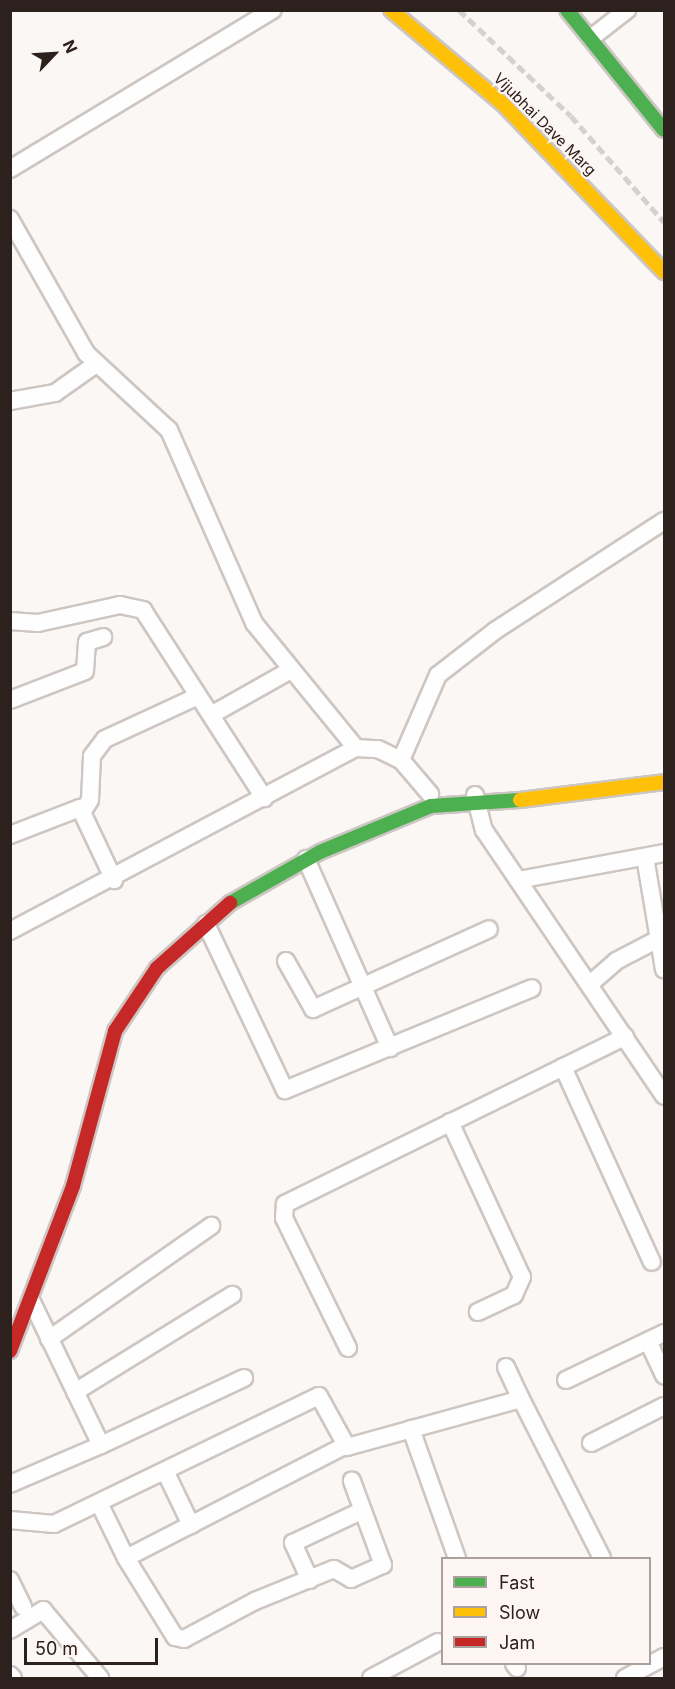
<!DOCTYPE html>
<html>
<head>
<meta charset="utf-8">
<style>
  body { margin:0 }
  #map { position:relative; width:675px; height:1689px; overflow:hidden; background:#fbf7f5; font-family:Inter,sans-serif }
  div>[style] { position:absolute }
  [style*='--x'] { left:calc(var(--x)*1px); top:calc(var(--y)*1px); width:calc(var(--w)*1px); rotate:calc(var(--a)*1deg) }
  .roads { filter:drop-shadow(2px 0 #cdc6c2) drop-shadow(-2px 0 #cdc6c2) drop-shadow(0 2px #cdc6c2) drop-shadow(0 -2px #cdc6c2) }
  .street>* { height:16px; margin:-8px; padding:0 8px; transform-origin:8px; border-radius:8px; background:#fefefe }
  .fast>* { height:14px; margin:-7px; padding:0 7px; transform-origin:7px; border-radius:7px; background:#4caf50 }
  .slow>* { height:14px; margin:-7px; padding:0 7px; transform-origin:7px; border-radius:7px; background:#ffc107 }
  .jam>* { height:14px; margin:-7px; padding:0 7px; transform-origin:7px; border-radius:7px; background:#c62828 }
  .rail>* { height:4.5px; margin-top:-2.25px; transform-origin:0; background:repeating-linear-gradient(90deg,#d4d2d1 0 9px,transparent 0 13.5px) }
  span { translate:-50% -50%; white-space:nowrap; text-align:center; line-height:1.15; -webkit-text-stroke:4.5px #fdf6f3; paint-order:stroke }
  .street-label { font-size:15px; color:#2d211d }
  .frame { position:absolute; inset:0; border:12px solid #2d211d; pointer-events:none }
  .legend { position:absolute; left:441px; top:1557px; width:210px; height:108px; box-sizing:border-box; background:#fdf6f3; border:2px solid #aaa19d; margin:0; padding:8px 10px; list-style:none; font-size:18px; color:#2d211d }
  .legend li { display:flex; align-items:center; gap:12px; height:30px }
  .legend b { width:30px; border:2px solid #aaa19d }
  .north { position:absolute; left:24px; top:24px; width:60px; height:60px; -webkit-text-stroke:4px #fdf6f3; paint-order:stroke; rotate:65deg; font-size:16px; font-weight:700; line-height:24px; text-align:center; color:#2d211d }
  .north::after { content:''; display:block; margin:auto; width:21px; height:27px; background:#2d211d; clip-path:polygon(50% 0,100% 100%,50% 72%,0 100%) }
  .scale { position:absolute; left:24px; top:1638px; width:134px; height:27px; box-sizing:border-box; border:3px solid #2d211d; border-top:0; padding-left:8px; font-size:18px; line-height:21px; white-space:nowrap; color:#2d211d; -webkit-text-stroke:4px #fdf6f3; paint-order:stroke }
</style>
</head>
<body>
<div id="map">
  <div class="roads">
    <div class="street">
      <i style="--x:591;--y:38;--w:46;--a:-37.9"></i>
      <i style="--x:10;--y:169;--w:307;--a:-31.2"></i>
      <i style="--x:10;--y:219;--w:154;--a:60.4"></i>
      <i style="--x:86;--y:353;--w:113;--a:42.9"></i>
      <i style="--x:169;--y:430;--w:211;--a:66.2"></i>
      <i style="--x:254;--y:623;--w:161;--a:50.8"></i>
      <i style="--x:10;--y:401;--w:46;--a:-10.1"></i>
      <i style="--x:55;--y:393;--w:50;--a:-35.3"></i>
      <i style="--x:10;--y:621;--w:28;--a:4"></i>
      <i style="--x:38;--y:623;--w:84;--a:-12.4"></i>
      <i style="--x:120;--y:605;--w:24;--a:12"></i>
      <i style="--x:143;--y:610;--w:224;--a:57.2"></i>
      <i style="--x:10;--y:700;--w:80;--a:-21.1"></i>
      <i style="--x:85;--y:671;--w:29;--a:-86"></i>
      <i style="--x:87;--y:642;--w:17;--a:-17"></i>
      <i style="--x:211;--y:715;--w:92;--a:-29.4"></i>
      <i style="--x:401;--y:760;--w:93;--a:-66.5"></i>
      <i style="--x:438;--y:675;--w:73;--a:-37.8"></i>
      <i style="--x:496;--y:630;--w:200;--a:-33"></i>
      <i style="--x:475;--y:795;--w:36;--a:76"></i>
      <i style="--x:484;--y:830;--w:321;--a:55.9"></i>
      <i style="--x:83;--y:811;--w:13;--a:-58"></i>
      <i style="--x:90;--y:800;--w:44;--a:-87.4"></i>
      <i style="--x:92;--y:756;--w:21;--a:-53"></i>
      <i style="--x:105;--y:739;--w:102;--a:-24.8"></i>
      <i style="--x:10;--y:835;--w:75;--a:-21.1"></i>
      <i style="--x:80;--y:808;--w:80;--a:64.7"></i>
      <i style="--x:645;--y:857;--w:114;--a:80.4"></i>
      <i style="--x:306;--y:859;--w:207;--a:66"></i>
      <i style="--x:518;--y:880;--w:148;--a:-10.5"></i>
      <i style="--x:206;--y:924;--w:184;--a:64.6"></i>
      <i style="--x:285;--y:1090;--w:267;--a:-22.4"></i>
      <i style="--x:10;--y:931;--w:391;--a:-27.9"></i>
      <i style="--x:356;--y:748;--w:22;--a:3"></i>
      <i style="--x:378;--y:749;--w:25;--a:26"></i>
      <i style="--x:401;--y:760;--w:45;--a:49.5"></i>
      <i style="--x:286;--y:961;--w:55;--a:60.6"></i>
      <i style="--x:313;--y:1009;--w:193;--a:-24.4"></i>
      <i style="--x:590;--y:984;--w:35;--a:-41"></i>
      <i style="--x:616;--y:961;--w:54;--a:-27.5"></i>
      <i style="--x:563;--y:1067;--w:214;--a:65.5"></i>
      <i style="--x:450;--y:1122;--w:171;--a:65.1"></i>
      <i style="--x:522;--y:1277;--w:20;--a:114"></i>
      <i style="--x:514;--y:1295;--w:40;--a:155"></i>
      <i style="--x:49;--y:1339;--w:198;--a:-34.9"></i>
      <i style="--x:648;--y:1341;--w:38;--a:65"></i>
      <i style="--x:348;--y:1348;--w:145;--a:-116.2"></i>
      <i style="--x:284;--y:1218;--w:14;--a:-86"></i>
      <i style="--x:285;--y:1204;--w:379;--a:-26.2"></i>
      <i style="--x:506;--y:1367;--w:35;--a:65"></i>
      <i style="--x:566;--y:1380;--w:109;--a:-25.6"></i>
      <i style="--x:75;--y:1392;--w:185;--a:-31.7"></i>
      <i style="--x:411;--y:1429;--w:137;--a:70.4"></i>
      <i style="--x:591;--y:1443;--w:82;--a:-26.9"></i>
      <i style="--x:101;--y:1445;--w:158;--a:-25.1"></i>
      <i style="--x:165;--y:1471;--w:60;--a:64.3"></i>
      <i style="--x:10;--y:1484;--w:99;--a:-23.2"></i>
      <i style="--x:101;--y:1445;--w:159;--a:-115.8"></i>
      <i style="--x:99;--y:1503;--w:61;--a:63.9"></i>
      <i style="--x:126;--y:1558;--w:245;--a:-27.2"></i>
      <i style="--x:10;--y:1520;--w:44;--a:5.2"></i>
      <i style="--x:54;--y:1524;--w:294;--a:-25.8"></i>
      <i style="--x:319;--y:1396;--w:58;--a:61.2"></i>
      <i style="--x:347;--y:1447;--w:180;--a:-15.4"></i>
      <i style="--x:521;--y:1399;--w:178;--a:63"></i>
      <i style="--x:126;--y:1558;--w:93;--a:58.2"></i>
      <i style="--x:175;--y:1637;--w:9;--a:13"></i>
      <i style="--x:184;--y:1639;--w:81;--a:-28.2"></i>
      <i style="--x:255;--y:1601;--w:85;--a:-22.1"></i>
      <i style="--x:334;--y:1569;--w:20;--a:30"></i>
      <i style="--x:351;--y:1579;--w:35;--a:-24"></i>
      <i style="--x:383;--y:1565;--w:90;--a:-110.3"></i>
      <i style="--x:10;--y:1580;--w:30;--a:64"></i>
      <i style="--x:310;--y:1580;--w:41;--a:-114.7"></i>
      <i style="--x:293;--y:1543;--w:77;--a:-25.2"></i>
      <i style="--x:10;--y:1630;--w:39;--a:-31"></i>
      <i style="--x:43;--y:1610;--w:89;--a:50"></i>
      <i style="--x:514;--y:1664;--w:5;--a:53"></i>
      <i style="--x:10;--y:1675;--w:4;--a:45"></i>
      <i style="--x:371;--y:1678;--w:76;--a:-28.2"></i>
      <i style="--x:625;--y:1678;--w:44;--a:-28.3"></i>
    </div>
    <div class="fast">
      <i style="--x:567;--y:10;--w:154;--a:51.1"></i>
      <i style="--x:230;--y:903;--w:103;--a:-29.5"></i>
      <i style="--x:320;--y:852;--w:120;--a:-22.5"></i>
      <i style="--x:431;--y:806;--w:89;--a:-3.9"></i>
    </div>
    <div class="slow">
      <i style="--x:391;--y:10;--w:146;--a:40"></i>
      <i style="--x:503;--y:104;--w:233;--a:46.2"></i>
      <i style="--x:520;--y:800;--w:145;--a:-7.1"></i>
    </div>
    <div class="jam">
      <i style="--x:10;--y:1351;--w:177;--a:-69.1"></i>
      <i style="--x:73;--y:1186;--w:161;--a:-74.8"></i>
      <i style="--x:115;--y:1031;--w:76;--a:-56.3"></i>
      <i style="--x:157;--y:968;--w:98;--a:-41.7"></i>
    </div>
  </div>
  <div class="rail">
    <i style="--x:459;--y:10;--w:154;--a:43.4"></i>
    <i style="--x:571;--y:116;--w:141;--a:48.7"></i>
  </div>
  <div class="street-label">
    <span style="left:545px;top:124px;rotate:45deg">Vijubhai Dave Marg</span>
  </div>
  <div class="frame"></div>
  <ul class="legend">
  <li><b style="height:8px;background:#4caf50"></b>Fast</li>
  <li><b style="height:8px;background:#ffc107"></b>Slow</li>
  <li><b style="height:8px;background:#c62828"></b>Jam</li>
  </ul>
  <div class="north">N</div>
  <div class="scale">50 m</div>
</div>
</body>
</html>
